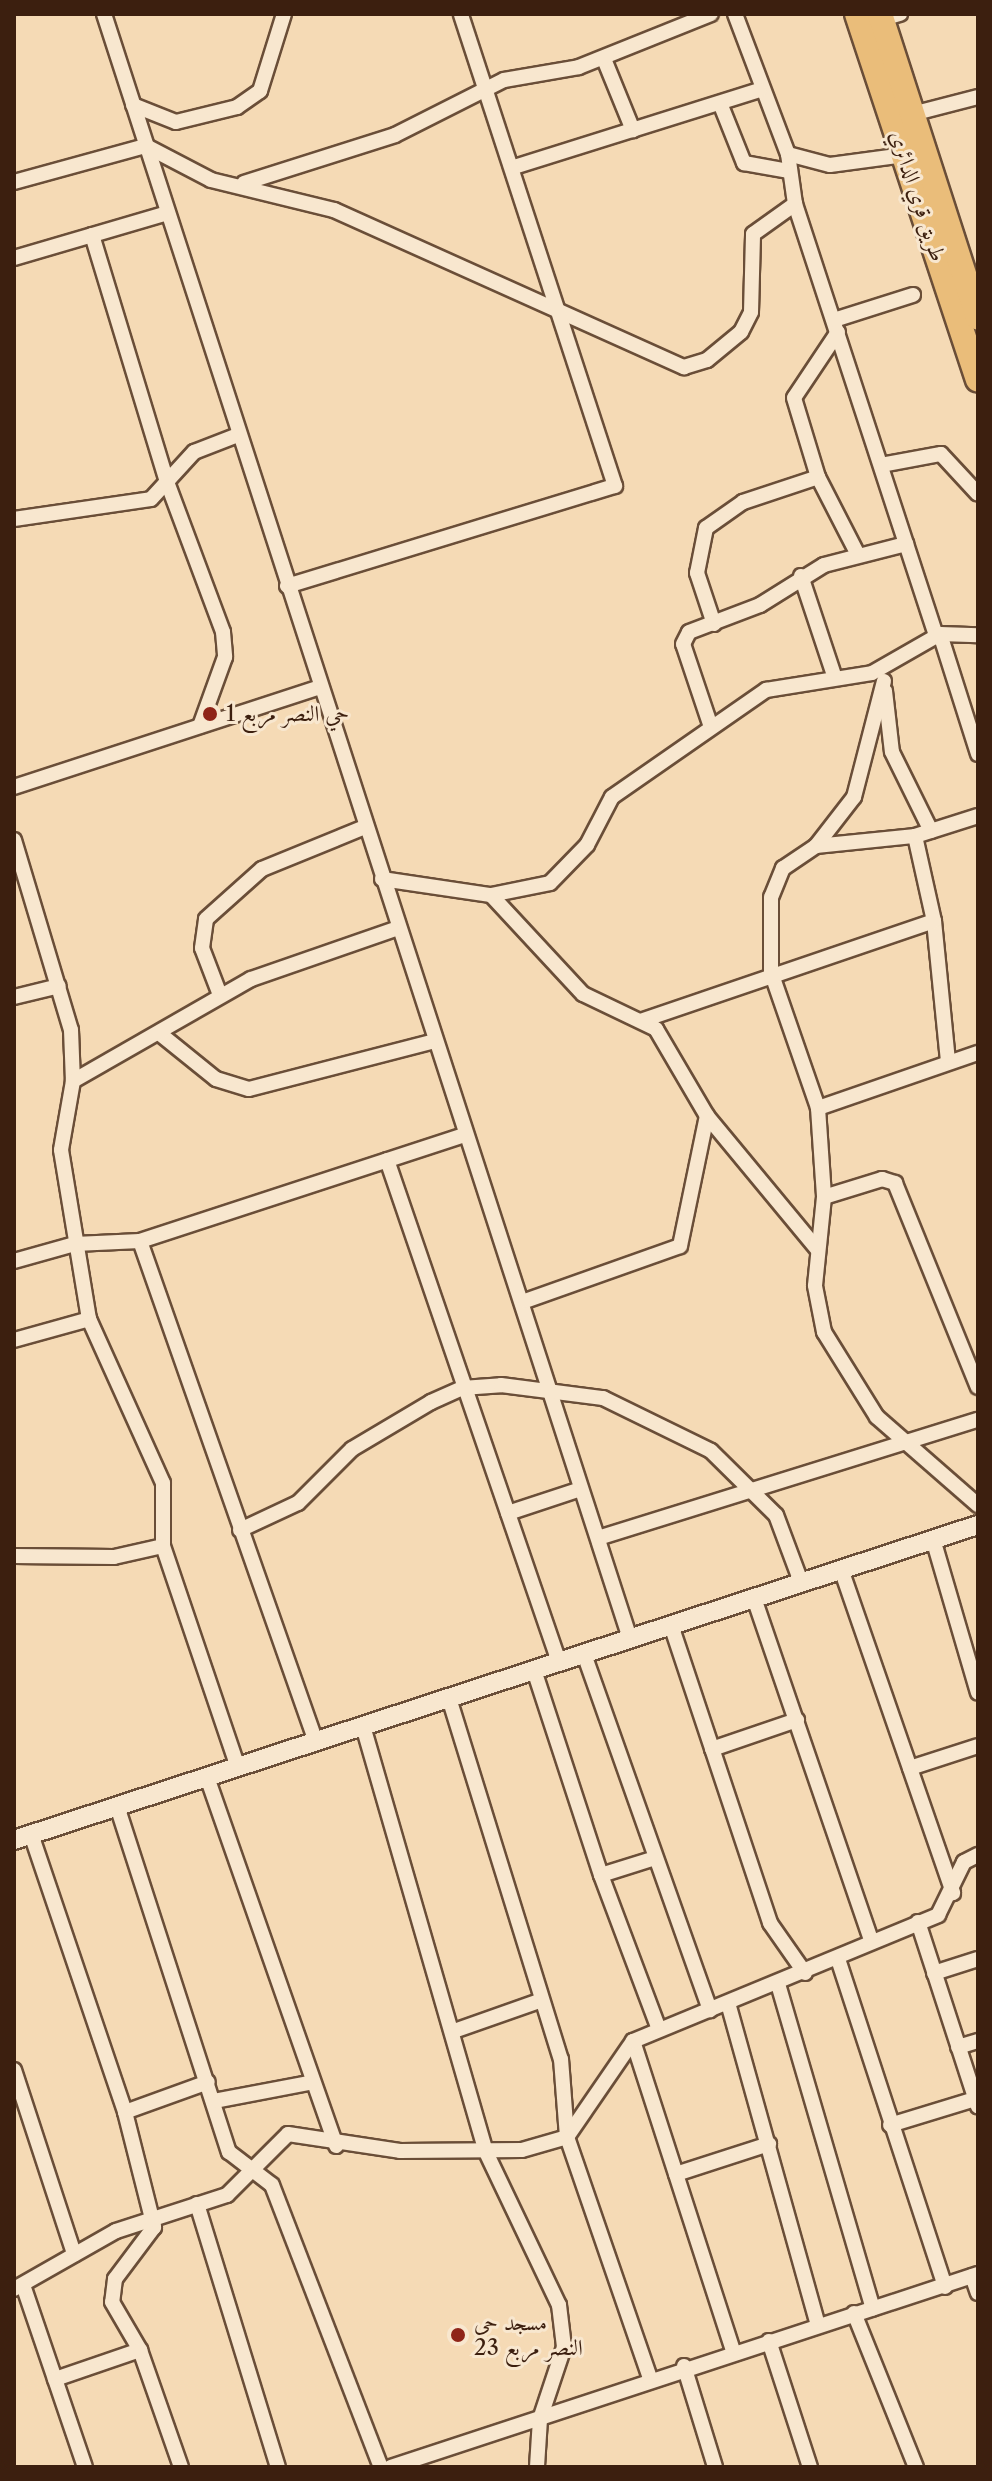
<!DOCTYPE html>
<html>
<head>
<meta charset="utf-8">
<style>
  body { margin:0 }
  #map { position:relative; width:992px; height:2481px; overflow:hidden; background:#f5dab5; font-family:"Libre Caslon Text",Amiri,serif }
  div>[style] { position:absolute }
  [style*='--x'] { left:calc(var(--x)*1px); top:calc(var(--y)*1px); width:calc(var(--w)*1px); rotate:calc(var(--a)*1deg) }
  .roads { filter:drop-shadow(2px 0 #6a4e38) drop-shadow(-2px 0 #6a4e38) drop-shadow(0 2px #6a4e38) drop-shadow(0 -2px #6a4e38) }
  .street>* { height:14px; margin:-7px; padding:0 7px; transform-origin:7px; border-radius:7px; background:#f8e7cf }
  .secondary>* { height:18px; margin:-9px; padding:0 9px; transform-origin:9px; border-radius:9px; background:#f8e7cf }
  .highway>* { height:24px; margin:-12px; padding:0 12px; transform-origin:12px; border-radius:12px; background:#eabd7a }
  .dots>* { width:22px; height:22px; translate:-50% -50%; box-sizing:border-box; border:4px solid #f8e7cf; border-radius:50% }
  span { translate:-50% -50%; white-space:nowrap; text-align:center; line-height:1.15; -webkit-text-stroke:6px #f8e7cf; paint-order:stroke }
  .street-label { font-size:22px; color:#3c1f0f }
  .poi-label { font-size:22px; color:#3c1f0f }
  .left { translate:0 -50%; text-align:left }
  .frame { position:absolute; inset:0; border:16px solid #3c1f0f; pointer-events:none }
</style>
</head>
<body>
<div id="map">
  <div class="roads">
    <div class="street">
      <i style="--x:104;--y:14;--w:1708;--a:72.06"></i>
      <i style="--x:735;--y:14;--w:150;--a:69.3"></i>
      <i style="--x:788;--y:154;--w:43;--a:14.7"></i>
      <i style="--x:830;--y:165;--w:75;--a:-7.7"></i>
      <i style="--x:882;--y:19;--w:19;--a:-16"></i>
      <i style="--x:604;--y:59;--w:77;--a:67.8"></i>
      <i style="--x:720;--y:103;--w:65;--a:68.2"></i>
      <i style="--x:744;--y:163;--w:46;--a:10.1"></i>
      <i style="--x:133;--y:105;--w:46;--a:21.6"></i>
      <i style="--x:176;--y:122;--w:63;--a:-13.8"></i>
      <i style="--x:237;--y:107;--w:28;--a:-35"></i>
      <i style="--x:260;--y:91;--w:81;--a:-72.7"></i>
      <i style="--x:912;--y:114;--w:68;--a:-14.4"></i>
      <i style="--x:788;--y:154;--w:50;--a:82"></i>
      <i style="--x:795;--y:204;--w:453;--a:71.9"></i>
      <i style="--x:514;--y:167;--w:257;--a:-17.4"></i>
      <i style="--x:14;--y:182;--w:137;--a:-15.3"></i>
      <i style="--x:146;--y:146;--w:73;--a:27.6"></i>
      <i style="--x:211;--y:180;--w:127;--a:13.7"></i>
      <i style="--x:334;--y:210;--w:384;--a:24.2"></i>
      <i style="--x:684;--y:367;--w:24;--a:-17"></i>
      <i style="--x:707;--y:360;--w:44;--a:-39.5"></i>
      <i style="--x:741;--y:332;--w:22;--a:-63"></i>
      <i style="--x:751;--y:312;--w:78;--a:-88.5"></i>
      <i style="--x:753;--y:234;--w:52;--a:-35.5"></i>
      <i style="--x:244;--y:183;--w:158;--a:-17.6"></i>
      <i style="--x:395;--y:135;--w:122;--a:-26.8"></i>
      <i style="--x:504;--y:80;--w:76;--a:-9.8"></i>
      <i style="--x:579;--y:67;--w:142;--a:-21.9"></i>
      <i style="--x:92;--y:235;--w:258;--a:73.1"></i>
      <i style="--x:167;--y:482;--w:160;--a:69.5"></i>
      <i style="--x:223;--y:632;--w:25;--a:85"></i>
      <i style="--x:225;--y:657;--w:73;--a:109.9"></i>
      <i style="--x:14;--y:258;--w:160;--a:-16.3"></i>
      <i style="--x:834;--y:320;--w:83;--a:-17.6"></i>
      <i style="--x:838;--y:332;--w:79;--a:123.7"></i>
      <i style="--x:794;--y:398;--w:83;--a:73.1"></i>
      <i style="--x:818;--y:477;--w:85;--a:62.8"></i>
      <i style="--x:881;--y:465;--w:61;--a:-10.4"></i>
      <i style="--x:941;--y:454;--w:54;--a:47.2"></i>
      <i style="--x:14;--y:519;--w:138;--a:-8.3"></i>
      <i style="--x:151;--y:499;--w:64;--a:-47.5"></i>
      <i style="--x:194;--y:452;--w:47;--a:-21.1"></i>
      <i style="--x:801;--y:576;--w:104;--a:71.6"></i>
      <i style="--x:287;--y:586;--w:343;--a:-17"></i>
      <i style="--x:615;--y:486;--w:496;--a:-108.1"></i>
      <i style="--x:714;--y:624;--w:54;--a:-108.4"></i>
      <i style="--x:697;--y:573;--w:46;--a:-78.7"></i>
      <i style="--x:706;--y:528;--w:45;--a:-35.1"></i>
      <i style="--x:743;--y:502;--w:79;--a:-18.4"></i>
      <i style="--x:940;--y:634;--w:126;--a:72.4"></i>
      <i style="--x:884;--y:681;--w:120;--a:104.5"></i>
      <i style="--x:854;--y:797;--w:62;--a:127.8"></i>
      <i style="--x:816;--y:846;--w:40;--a:146"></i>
      <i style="--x:783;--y:868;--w:31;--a:112"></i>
      <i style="--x:771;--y:897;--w:75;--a:90"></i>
      <i style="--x:771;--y:972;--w:144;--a:70.9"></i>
      <i style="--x:818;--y:1108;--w:89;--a:86.1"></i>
      <i style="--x:824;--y:1197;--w:89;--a:95.8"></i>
      <i style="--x:815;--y:1286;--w:47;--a:78.9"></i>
      <i style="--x:824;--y:1332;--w:100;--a:58.1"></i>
      <i style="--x:877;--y:1417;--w:134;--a:41.1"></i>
      <i style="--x:885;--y:691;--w:61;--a:83.5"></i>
      <i style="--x:892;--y:752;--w:88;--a:63.7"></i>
      <i style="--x:710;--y:724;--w:84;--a:-108.6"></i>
      <i style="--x:683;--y:644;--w:13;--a:-63"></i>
      <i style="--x:689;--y:632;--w:76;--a:-20.8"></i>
      <i style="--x:760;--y:605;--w:75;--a:-32"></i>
      <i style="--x:824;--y:565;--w:85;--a:-14.4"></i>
      <i style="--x:14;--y:787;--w:322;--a:-18.1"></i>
      <i style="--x:915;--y:836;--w:87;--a:77.4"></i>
      <i style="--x:934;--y:921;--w:142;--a:84.3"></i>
      <i style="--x:14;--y:840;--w:198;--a:73.3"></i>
      <i style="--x:71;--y:1030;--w:51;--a:87.8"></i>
      <i style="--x:73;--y:1081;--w:70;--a:99.9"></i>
      <i style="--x:61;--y:1150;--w:171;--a:80.6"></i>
      <i style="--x:89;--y:1319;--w:180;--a:65.7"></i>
      <i style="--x:163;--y:1483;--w:63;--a:90"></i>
      <i style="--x:163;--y:1546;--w:233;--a:71.3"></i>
      <i style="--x:816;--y:846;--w:100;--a:-5.8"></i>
      <i style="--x:915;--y:836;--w:66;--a:-17.6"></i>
      <i style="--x:382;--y:879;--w:110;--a:8.4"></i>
      <i style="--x:491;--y:895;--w:60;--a:-11.5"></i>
      <i style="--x:550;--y:883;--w:53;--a:-45.8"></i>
      <i style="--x:587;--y:845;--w:54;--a:-62.5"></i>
      <i style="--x:612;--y:797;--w:188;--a:-34.8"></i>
      <i style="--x:766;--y:690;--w:107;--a:-9.1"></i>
      <i style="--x:872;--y:673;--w:78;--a:-29.8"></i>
      <i style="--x:940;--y:634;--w:38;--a:2"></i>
      <i style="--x:491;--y:895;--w:135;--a:47.1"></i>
      <i style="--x:583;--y:994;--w:81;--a:25.6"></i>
      <i style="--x:656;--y:1029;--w:101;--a:59.6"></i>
      <i style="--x:707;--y:1116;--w:174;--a:50.4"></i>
      <i style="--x:220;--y:995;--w:50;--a:-111"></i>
      <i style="--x:202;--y:948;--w:29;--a:-82"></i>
      <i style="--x:206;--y:919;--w:75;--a:-41.8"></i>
      <i style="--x:262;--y:869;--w:111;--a:-22.2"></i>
      <i style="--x:14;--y:997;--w:46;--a:-13.7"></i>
      <i style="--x:643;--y:1020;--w:307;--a:-18.8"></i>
      <i style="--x:159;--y:1033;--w:73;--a:38.9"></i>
      <i style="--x:216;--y:1079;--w:34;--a:17"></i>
      <i style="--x:249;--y:1089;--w:192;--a:-14.5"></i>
      <i style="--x:73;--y:1081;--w:205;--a:-29.8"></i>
      <i style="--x:251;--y:979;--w:156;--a:-19.1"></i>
      <i style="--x:818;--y:1108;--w:169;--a:-19"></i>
      <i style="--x:387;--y:1160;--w:531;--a:71.09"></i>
      <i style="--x:824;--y:1197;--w:61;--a:-17.2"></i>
      <i style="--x:882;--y:1179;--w:14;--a:17"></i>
      <i style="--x:895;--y:1183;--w:220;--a:67.9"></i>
      <i style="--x:140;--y:1241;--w:531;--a:70.64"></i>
      <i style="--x:14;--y:1261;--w:63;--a:-15.6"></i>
      <i style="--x:75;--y:1244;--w:65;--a:-2.6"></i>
      <i style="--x:140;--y:1241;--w:342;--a:-18.1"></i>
      <i style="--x:525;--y:1301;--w:164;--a:-19.5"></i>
      <i style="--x:680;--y:1246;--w:133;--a:-78.3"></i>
      <i style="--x:14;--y:1340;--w:78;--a:-15.6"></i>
      <i style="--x:508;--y:1513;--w:77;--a:-18.2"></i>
      <i style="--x:240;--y:1530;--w:64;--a:-25"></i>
      <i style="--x:298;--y:1503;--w:76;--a:-45"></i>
      <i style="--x:352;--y:1449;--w:92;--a:-30.7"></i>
      <i style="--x:431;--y:1402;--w:34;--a:-24"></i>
      <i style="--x:462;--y:1388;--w:39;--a:-4"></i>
      <i style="--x:501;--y:1385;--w:103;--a:7.3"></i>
      <i style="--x:603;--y:1398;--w:120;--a:26.1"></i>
      <i style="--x:711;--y:1451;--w:91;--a:44.6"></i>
      <i style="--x:776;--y:1515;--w:72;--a:69.5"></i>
      <i style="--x:598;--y:1538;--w:398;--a:-17.3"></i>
      <i style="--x:933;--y:1539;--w:160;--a:73.7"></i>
      <i style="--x:14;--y:1556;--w:100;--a:0.6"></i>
      <i style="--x:114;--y:1557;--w:50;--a:-12.7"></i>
      <i style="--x:841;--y:1569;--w:343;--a:70.9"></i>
      <i style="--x:754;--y:1598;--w:358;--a:71.1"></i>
      <i style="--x:671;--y:1625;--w:314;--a:71.6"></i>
      <i style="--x:770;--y:1923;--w:61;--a:55"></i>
      <i style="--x:584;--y:1654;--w:378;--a:70.5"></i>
      <i style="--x:534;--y:1670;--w:216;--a:71.9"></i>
      <i style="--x:601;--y:1875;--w:53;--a:-17.4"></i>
      <i style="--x:449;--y:1698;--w:378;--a:72.8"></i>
      <i style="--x:561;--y:2059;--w:78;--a:85.6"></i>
      <i style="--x:567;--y:2137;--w:255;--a:71"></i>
      <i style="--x:363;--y:1726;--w:441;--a:73.9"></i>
      <i style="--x:485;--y:2150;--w:172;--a:64.5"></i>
      <i style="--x:559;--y:2305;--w:42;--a:83.2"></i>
      <i style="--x:564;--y:2347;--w:76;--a:108.4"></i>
      <i style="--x:540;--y:2419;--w:48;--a:93.6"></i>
      <i style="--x:712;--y:1749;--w:90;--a:-18.8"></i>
      <i style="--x:910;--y:1768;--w:71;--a:-17.9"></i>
      <i style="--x:207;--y:1777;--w:391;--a:70.7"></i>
      <i style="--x:117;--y:1806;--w:364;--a:72.1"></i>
      <i style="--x:229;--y:2152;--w:54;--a:37.5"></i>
      <i style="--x:272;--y:2185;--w:302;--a:68.9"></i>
      <i style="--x:31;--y:1834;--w:293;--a:71.3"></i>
      <i style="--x:125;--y:2112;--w:88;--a:-19.9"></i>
      <i style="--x:601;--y:1875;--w:165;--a:69.4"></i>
      <i style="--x:918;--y:1922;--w:194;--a:72"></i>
      <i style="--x:838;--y:1959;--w:345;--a:71.9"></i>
      <i style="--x:934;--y:1973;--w:46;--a:-17.7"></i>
      <i style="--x:778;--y:1984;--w:338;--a:73.7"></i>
      <i style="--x:728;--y:2003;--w:334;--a:74.4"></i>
      <i style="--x:454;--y:2031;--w:93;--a:-19.4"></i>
      <i style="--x:633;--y:2041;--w:326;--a:72.1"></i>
      <i style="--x:958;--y:2047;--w:21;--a:-17"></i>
      <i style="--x:14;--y:2070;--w:194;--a:71.9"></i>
      <i style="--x:214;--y:2101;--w:97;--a:-10.7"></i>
      <i style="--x:125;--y:2112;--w:119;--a:75.8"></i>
      <i style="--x:154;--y:2227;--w:65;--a:126.9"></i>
      <i style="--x:115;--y:2279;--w:23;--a:97"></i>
      <i style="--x:112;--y:2302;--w:56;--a:59.7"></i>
      <i style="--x:140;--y:2350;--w:124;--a:70.7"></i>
      <i style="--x:890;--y:2125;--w:89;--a:-17"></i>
      <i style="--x:676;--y:2174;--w:98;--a:-17.9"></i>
      <i style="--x:197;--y:2204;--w:275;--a:72.9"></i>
      <i style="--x:972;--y:2276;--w:18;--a:71"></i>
      <i style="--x:23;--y:2285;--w:192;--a:71.2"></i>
      <i style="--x:14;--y:2289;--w:117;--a:-29.6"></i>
      <i style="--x:116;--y:2231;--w:117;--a:-18"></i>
      <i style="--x:227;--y:2195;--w:86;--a:-45"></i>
      <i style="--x:288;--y:2134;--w:113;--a:8.6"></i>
      <i style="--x:400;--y:2151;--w:122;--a:-0.5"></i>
      <i style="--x:522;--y:2150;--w:47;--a:-16.1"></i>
      <i style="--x:567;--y:2137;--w:116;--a:-55.5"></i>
      <i style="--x:633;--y:2041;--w:330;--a:-22.4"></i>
      <i style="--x:938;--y:1915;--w:59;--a:-63.9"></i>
      <i style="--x:964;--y:1862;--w:16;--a:-27"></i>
      <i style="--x:854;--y:2313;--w:166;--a:68.1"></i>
      <i style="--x:769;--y:2341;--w:133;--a:72"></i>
      <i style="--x:684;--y:2366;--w:106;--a:72.9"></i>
      <i style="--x:55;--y:2379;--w:90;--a:-18.8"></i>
      <i style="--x:391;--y:2467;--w:618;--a:-18.2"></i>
    </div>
    <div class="secondary">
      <i style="--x:14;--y:1840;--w:1014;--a:-18.1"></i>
    </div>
    <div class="highway">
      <i style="--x:857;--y:14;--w:385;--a:71.7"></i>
      <i style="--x:880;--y:14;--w:319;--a:72.1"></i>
    </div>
  </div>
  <div class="dots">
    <i style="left:210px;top:714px;background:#8f2418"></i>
    <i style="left:458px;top:2335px;background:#8f2418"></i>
  </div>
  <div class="street-label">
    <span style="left:918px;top:196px;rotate:72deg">طريق قري الدائري</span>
  </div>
  <div class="poi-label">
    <span class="left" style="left:226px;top:714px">حي النصر مربع 1</span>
    <span class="left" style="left:474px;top:2335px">مسجد حي<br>النصر مربع 23</span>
  </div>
  <div class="frame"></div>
</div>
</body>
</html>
